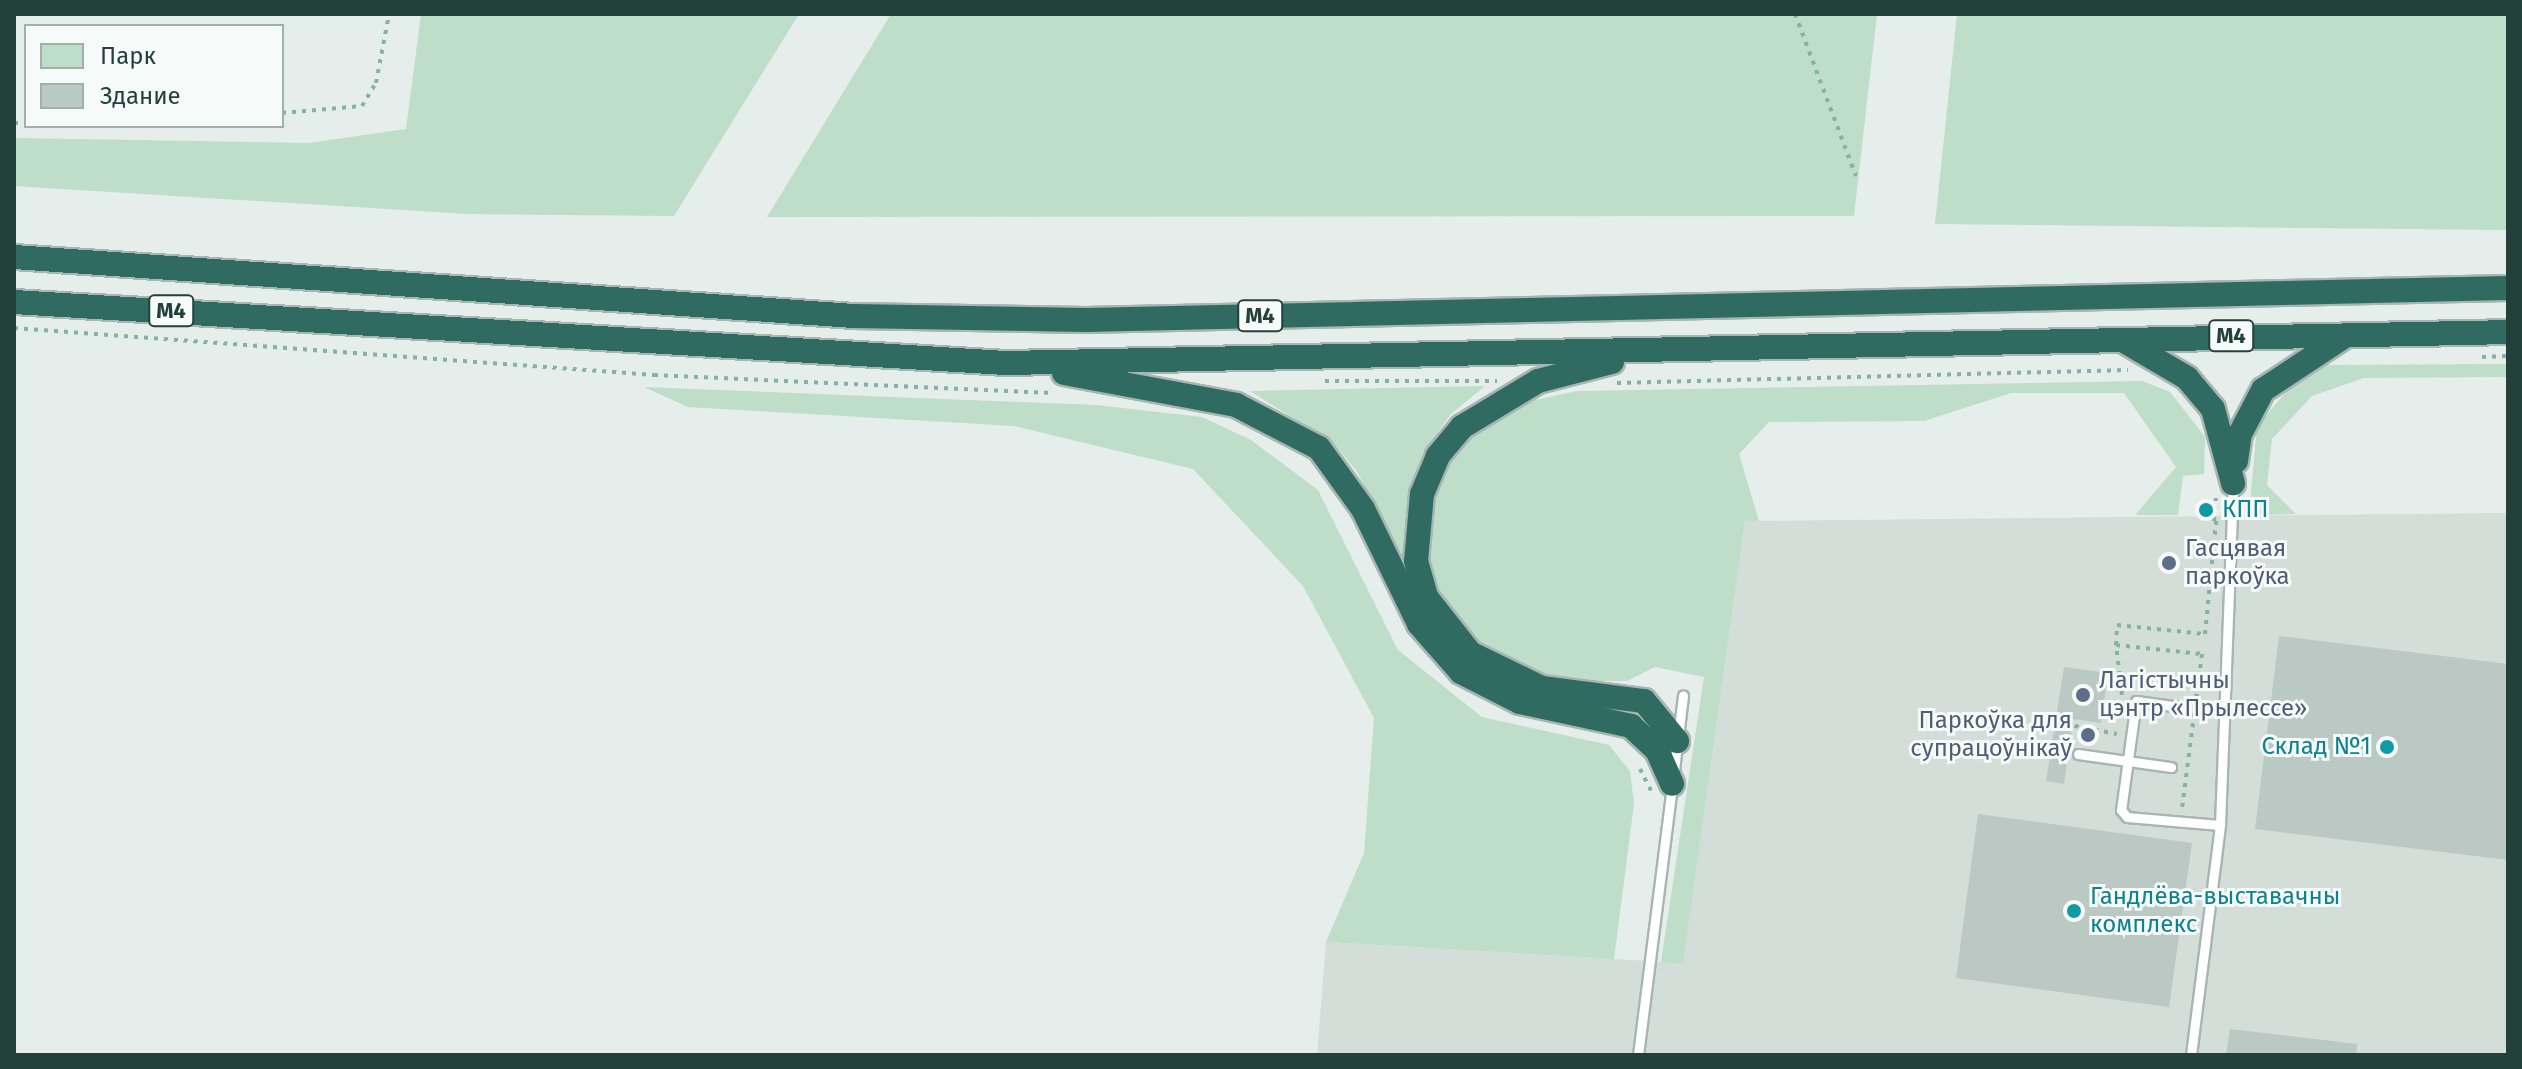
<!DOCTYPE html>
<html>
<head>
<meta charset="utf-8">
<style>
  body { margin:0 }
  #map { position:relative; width:2522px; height:1069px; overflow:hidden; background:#e5eeea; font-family:"Fira Sans",sans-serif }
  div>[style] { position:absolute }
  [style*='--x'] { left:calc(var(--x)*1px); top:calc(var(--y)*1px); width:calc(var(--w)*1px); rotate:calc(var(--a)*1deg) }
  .built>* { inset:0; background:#d3ded9 }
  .green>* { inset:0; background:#bedec9 }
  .building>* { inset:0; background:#bac9c3 }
  .path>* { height:4px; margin-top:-2px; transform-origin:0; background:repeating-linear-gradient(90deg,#86b1a5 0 4px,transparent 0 10px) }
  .roads { filter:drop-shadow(2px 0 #a7b6b2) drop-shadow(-2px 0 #a7b6b2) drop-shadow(0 2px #a7b6b2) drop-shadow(0 -2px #a7b6b2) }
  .lane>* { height:9px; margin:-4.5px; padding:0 4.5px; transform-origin:4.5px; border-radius:4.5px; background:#fff }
  .highway>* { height:24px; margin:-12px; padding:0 12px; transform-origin:12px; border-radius:12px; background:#306b62 }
  .dots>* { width:22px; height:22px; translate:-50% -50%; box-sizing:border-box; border:4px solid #f6faf8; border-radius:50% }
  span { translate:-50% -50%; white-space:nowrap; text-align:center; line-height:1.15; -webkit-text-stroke:6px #f6faf8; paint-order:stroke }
  .shield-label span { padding:2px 6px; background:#f6faf8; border:2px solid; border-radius:6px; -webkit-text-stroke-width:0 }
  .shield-label { font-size:22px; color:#24403a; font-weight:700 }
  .culture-label { font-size:24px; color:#0d838f }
  .left { translate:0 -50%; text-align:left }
  .right { translate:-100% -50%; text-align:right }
  .service-label { font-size:24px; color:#4e5e75 }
  .frame { position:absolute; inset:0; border:16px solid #24403a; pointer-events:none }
  .legend { position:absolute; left:24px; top:24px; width:260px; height:104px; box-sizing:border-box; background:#f6faf8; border:2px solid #a2b0ac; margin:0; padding:10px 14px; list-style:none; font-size:24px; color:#24403a }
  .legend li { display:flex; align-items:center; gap:16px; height:40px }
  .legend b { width:40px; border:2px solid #a2b0ac }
</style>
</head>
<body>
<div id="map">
  <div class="built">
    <i style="clip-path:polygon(2508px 513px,2508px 1055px,1317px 1055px,1326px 942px,1683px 963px,1745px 521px)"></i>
  </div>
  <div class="green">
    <i style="clip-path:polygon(421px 14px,799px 14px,674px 216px,467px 214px,14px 186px,14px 138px,309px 143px,406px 129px)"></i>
    <i style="clip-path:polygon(891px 14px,1877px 14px,1854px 216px,767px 217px)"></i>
    <i style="clip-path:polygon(1957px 14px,2508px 14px,2508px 230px,1935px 224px)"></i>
    <i style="clip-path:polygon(2508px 364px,2508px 377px,2364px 378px,2312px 396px,2272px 439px,2267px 485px,2296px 514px,2249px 515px,2257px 426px,2285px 393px,2328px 365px)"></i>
    <i style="clip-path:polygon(2142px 381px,2170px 392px,2205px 437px,2204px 474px,2183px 476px,2178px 515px,2135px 515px,2176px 467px,2124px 393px,2011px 393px,1924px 421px,1769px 422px,1739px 454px,1759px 521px,1745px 521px,1683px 964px,1661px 962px,1704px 677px,1655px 667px,1627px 681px,1564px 681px,1503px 660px,1460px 627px,1435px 596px,1426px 559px,1425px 515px,1441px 469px,1481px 426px,1520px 403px,1577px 391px)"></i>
    <i style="clip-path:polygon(1485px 386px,1451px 414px,1423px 452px,1403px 542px,1414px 581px,1356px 470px,1334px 444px,1250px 391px)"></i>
    <i style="clip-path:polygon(644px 387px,1096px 405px,1202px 417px,1251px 440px,1318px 490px,1398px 650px,1482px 717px,1609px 745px,1630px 771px,1634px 804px,1614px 959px,1326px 942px,1364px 853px,1374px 718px,1303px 586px,1193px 469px,1014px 426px,688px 407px)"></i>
  </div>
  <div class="building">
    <i style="clip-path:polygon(2279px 636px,2508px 664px,2508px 860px,2255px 829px)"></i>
    <i style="clip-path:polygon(2064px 667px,2108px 673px,2101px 723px,2073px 719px,2064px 784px,2046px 781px)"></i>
    <i style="clip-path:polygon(1978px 814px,2192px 843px,2169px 1007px,1956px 978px)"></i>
    <i style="clip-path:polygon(2230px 1029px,2357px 1044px,2356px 1055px,2226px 1055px)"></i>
  </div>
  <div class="path">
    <i style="--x:1795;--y:14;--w:173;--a:69.4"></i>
    <i style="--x:282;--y:113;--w:80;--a:-5"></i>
    <i style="--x:362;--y:106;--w:27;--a:-59"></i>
    <i style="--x:376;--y:83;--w:70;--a:-79.3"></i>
    <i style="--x:14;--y:123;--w:12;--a:0"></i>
    <i style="--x:14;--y:328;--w:642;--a:4.2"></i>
    <i style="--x:654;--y:375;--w:399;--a:2.6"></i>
    <i style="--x:2482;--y:357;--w:26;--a:-2"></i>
    <i style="--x:1325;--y:381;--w:172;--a:0"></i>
    <i style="--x:1617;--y:383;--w:511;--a:-1.46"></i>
    <i style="--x:2214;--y:521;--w:23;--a:-85"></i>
    <i style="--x:2116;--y:645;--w:20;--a:-87"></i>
    <i style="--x:2117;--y:625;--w:88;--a:5.8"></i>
    <i style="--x:2205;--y:634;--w:114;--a:-84.4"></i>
    <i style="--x:2122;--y:695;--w:50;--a:-96.8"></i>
    <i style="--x:2116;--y:645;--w:86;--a:6"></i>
    <i style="--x:2202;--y:654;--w:154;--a:97.4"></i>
    <i style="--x:2055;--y:722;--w:63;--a:11"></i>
    <i style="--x:1640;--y:769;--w:27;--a:63"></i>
  </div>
  <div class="roads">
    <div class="lane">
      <i style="--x:2180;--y:707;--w:44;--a:-172.2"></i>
      <i style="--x:2136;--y:701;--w:110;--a:97.8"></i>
      <i style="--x:2121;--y:810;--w:9;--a:49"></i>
      <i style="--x:2127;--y:817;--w:93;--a:4.9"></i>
      <i style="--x:2078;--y:754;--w:94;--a:8"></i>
      <i style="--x:1674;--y:770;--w:75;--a:-83.1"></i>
      <i style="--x:1638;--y:1055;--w:272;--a:-82.8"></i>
      <i style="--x:2191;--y:1055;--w:232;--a:-82.8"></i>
      <i style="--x:2220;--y:825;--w:342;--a:-87.8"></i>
    </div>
    <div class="highway">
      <i style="--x:14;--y:257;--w:842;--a:4.02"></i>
      <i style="--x:854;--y:316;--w:232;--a:1"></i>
      <i style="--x:1086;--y:320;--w:1422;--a:-1.29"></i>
      <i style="--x:14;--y:302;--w:995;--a:3.52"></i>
      <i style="--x:1007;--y:363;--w:1501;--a:-1.18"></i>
      <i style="--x:2124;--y:341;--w:73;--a:30.4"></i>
      <i style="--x:2187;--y:378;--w:40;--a:50"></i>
      <i style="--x:2213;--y:409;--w:77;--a:74.9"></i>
      <i style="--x:1612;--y:362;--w:76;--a:165.6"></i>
      <i style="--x:1538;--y:381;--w:89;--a:148.8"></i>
      <i style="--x:1462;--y:427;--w:38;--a:130"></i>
      <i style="--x:1438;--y:456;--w:41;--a:112.8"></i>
      <i style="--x:1422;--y:494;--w:67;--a:95.1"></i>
      <i style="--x:1416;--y:561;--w:37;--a:74"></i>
      <i style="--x:1426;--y:597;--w:71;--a:51.8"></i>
      <i style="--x:1470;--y:653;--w:80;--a:25.9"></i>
      <i style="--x:1542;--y:688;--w:103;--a:7.3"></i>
      <i style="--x:1644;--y:701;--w:52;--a:50.5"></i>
      <i style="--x:1064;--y:373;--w:175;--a:10.5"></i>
      <i style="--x:1236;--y:405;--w:93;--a:27.4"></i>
      <i style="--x:1319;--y:448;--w:75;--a:54.2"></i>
      <i style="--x:1363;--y:509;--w:128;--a:64"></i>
      <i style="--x:1419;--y:624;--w:64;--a:48.8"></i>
      <i style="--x:1461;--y:672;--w:66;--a:27"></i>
      <i style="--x:1520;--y:702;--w:114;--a:12.2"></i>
      <i style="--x:1631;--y:726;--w:35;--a:43"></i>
      <i style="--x:1657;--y:750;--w:37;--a:66"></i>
      <i style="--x:2236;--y:461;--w:27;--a:-82"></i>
      <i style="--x:2240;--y:434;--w:50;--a:-62.4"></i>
      <i style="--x:2263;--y:390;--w:98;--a:-33.4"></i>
    </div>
  </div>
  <div class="dots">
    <i style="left:2206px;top:510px;background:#0f9aa8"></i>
    <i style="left:2169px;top:563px;background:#5c6f8a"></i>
    <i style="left:2083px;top:695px;background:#5c6f8a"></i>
    <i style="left:2088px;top:735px;background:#5c6f8a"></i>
    <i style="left:2387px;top:747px;background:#0f9aa8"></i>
    <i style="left:2074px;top:911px;background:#0f9aa8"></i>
  </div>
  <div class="shield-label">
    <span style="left:171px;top:311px">М4</span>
    <span style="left:1260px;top:316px">М4</span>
    <span style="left:2231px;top:336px">М4</span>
  </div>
  <div class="culture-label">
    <span class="left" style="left:2222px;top:510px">КПП</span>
    <span class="right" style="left:2371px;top:747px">Склад №1</span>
    <span class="left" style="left:2090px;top:911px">Гандлёва-выставачны<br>комплекс</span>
  </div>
  <div class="service-label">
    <span class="left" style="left:2185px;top:563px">Гасцявая<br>паркоўка</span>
    <span class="left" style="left:2099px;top:695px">Лагістычны<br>цэнтр «Прылессе»</span>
    <span class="right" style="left:2072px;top:735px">Паркоўка для<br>супрацоўнікаў</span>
  </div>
  <div class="frame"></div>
  <ul class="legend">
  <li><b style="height:22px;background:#bedec9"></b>Парк</li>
  <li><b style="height:22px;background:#bac9c3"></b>Здание</li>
  </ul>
</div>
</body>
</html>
